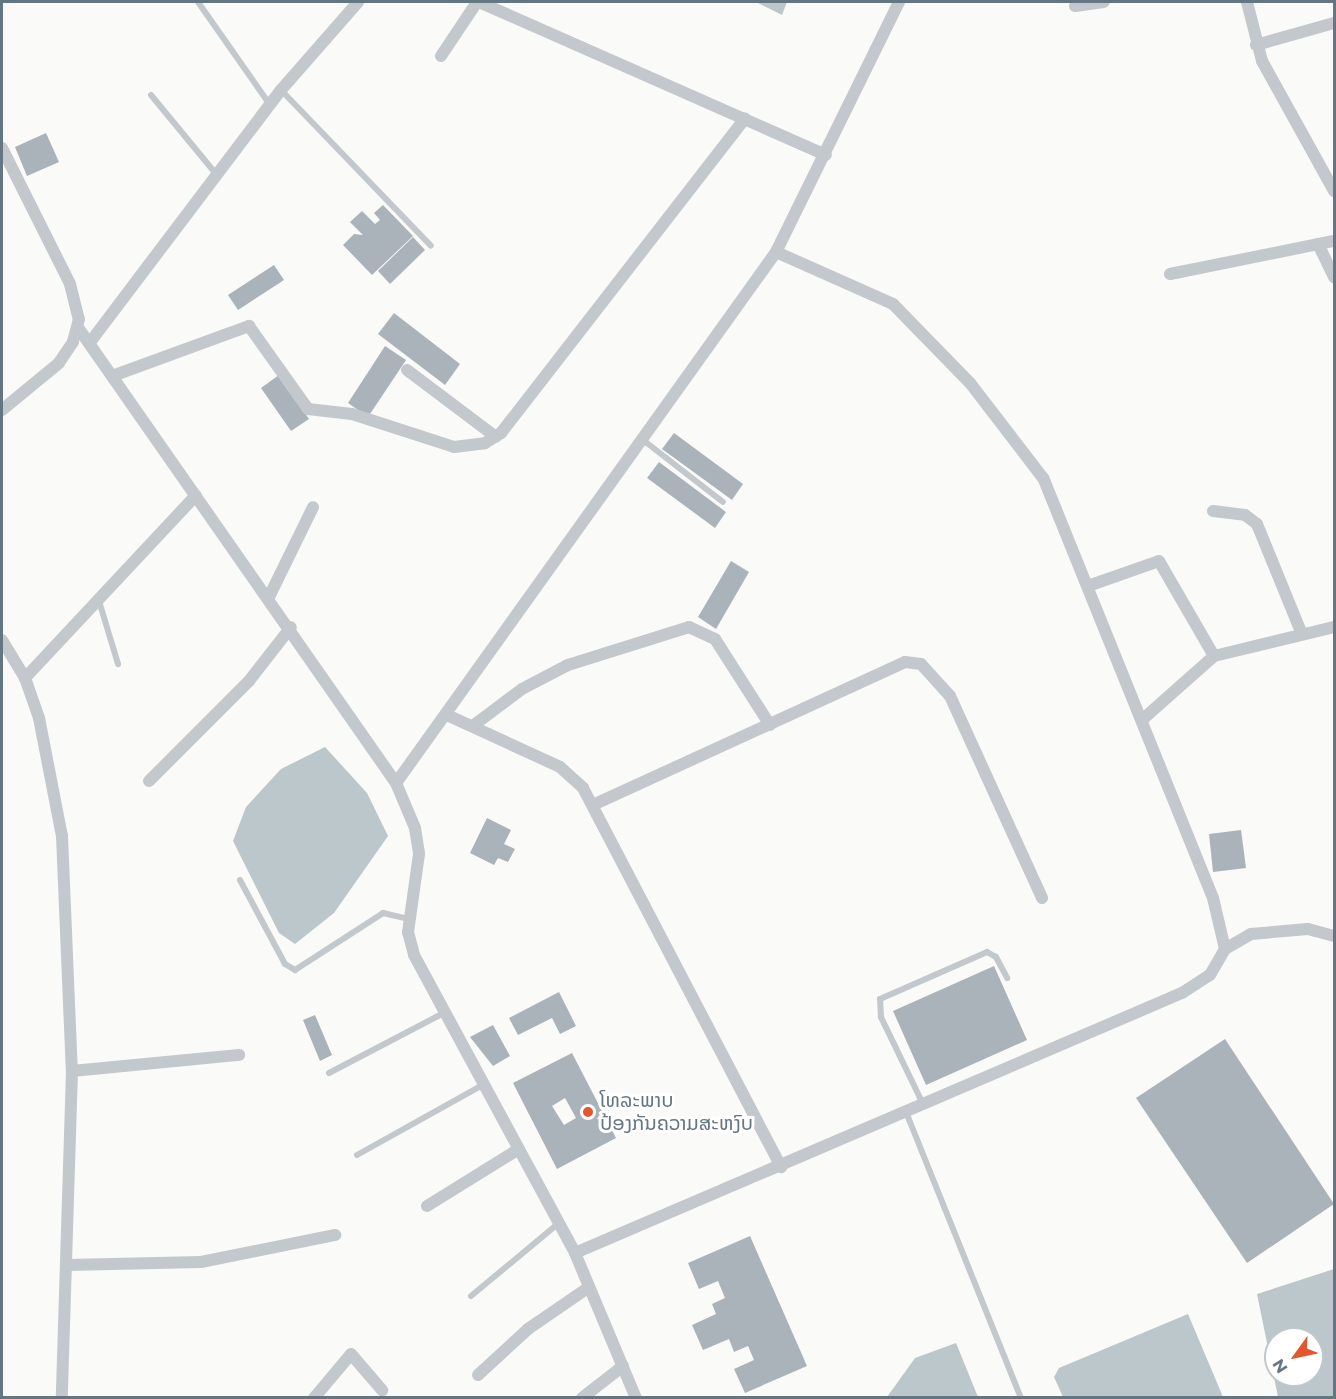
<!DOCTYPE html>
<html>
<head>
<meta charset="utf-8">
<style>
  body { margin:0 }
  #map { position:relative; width:1336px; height:1399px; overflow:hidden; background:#fafaf8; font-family:Montserrat,"Noto Sans Lao",sans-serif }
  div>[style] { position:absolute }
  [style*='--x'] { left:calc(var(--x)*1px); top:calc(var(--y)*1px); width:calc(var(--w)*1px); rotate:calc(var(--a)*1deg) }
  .water>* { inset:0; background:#bbc7cb }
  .building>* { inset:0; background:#aab3b9 }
  .lane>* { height:6px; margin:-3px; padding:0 3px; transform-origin:3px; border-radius:3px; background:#c3c8cc }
  .street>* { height:12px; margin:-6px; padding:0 6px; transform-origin:6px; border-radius:6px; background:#c3c8cc }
  .dots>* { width:16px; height:16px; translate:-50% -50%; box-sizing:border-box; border:3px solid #fff; border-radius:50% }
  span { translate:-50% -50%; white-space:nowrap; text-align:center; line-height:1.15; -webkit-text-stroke:6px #fff; paint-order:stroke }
  .poi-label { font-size:20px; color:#657683 }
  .left { translate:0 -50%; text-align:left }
  .frame { position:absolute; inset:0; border:3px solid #657683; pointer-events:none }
  .north { position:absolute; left:1264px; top:1327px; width:60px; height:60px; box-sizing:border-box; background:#fff; border:2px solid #c1c8cd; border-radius:50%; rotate:237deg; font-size:16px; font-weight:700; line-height:24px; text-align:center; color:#657683 }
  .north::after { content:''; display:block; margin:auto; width:21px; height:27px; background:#e4572e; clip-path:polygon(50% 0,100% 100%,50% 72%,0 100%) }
</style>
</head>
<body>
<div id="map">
  <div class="water">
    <i style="clip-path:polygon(756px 2px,787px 2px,782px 15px)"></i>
    <i style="clip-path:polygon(325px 747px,367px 793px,388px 836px,334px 913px,295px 944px,279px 933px,233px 841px,246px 807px,281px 769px)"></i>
    <i style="clip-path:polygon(evenodd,1334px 1269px,1334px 1397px,1278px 1397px,1257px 1294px,1334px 1269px,1276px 1339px,1312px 1339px,1312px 1375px,1276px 1375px,1276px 1339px)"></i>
    <i style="clip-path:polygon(1188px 1314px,1223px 1397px,1063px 1397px,1054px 1377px,1059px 1368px)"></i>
    <i style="clip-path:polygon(956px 1343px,978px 1397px,887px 1397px,915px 1358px)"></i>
  </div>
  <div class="building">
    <i style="clip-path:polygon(46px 133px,59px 162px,27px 176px,15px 147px)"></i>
    <i style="clip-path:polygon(383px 205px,413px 236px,372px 275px,343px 245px,354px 234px,363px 235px,350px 222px,362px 211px,375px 224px,380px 220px,374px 213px)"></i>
    <i style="clip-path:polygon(413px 237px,425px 250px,390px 284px,378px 271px)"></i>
    <i style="clip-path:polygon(274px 265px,284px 280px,238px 310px,228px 295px)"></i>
    <i style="clip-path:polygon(394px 313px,460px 364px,445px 385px,378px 334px)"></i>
    <i style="clip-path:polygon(385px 346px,406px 360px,368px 417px,348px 403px)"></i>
    <i style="clip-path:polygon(279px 375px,309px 419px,291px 431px,261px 388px)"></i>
    <i style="clip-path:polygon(674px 433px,743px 484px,732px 500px,662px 449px)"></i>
    <i style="clip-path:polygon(659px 462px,726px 512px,715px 528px,647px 478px)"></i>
    <i style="clip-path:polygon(731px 561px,749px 572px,716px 629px,698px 617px)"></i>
    <i style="clip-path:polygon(487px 818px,511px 830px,504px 844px,515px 849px,508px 862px,498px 858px,494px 865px,470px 853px)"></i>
    <i style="clip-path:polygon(1241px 830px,1246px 868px,1213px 872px,1209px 834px)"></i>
    <i style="clip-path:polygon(994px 966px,1027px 1040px,926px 1085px,893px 1011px)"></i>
    <i style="clip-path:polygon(559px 992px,576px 1026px,560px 1034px,552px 1018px,518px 1035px,509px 1018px)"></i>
    <i style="clip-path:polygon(315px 1015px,332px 1055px,320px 1061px,303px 1020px)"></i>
    <i style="clip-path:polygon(493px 1025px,510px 1056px,493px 1066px,470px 1037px)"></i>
    <i style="clip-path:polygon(1225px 1039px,1334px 1204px,1247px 1263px,1136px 1098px)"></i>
    <i style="clip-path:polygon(evenodd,572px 1053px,616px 1138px,557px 1169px,513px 1083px,572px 1053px,565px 1098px,576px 1118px,564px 1125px,552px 1106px,565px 1098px)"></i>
    <i style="clip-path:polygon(750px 1236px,807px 1366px,745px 1393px,734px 1369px,754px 1360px,748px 1346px,734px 1352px,729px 1339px,703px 1350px,692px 1325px,716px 1314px,712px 1304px,725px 1298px,718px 1281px,699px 1289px,688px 1263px)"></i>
  </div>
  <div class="lane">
    <i style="--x:198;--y:2;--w:126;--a:55"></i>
    <i style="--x:281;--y:90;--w:216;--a:46.1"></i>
    <i style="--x:151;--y:95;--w:104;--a:50.5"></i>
    <i style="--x:643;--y:440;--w:101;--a:37.8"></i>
    <i style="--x:99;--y:601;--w:66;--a:73.2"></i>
    <i style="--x:240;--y:880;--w:95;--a:61.8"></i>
    <i style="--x:285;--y:964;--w:12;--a:31"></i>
    <i style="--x:295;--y:970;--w:105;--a:-32.9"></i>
    <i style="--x:383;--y:913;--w:27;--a:13"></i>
    <i style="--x:329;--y:1073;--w:130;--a:-27.6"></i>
    <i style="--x:923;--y:1104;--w:97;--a:-115.8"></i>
    <i style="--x:881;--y:1017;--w:18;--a:-93"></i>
    <i style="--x:880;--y:999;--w:117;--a:-23.7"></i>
    <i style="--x:987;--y:952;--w:10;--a:29"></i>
    <i style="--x:996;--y:957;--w:24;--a:62"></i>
    <i style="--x:906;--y:1112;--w:308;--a:68.1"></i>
    <i style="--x:357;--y:1155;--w:144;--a:-29.1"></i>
    <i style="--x:471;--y:1296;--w:114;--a:-39.7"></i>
  </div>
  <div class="street">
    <i style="--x:479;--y:2;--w:379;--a:23.8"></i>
    <i style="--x:1247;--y:2;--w:61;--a:75.7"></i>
    <i style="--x:1262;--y:61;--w:149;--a:61"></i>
    <i style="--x:1075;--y:6;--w:29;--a:-8"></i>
    <i style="--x:1256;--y:45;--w:81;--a:-15.8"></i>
    <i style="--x:441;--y:56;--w:65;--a:-56.3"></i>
    <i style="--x:2;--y:148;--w:152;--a:63.4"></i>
    <i style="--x:70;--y:284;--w:36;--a:76"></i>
    <i style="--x:79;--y:319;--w:24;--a:105"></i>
    <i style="--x:73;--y:342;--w:25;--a:124"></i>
    <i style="--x:59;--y:363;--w:74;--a:140.5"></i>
    <i style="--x:1318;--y:244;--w:37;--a:64"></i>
    <i style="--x:1170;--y:274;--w:167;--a:-11.4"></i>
    <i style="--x:79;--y:329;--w:554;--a:55.08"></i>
    <i style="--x:396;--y:783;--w:49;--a:67.1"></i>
    <i style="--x:415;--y:828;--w:26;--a:81"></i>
    <i style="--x:419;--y:854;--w:79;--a:98"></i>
    <i style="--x:408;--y:932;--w:24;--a:75"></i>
    <i style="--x:414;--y:955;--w:339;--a:61.6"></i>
    <i style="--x:575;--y:1253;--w:157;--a:67.2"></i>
    <i style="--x:91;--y:341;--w:315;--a:-52.9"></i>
    <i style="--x:281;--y:90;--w:117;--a:-48.8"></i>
    <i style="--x:407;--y:370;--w:111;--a:37"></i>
    <i style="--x:115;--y:375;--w:143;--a:-20.1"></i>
    <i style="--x:249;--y:326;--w:102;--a:54.6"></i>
    <i style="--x:308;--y:409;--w:44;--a:6.5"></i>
    <i style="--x:352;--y:414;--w:107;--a:17.9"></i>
    <i style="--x:454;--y:447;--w:31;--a:-7"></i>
    <i style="--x:485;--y:443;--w:19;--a:-32"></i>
    <i style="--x:501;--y:433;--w:398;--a:-52.2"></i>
    <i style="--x:1213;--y:511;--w:32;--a:7"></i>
    <i style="--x:1245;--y:515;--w:15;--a:37"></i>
    <i style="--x:1257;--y:524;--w:119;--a:67.8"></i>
    <i style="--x:1088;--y:586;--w:75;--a:-19.4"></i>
    <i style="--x:1159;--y:561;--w:110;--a:59.9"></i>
    <i style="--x:269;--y:597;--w:100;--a:-63.9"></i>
    <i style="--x:2;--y:640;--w:44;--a:58.8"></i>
    <i style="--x:25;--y:678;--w:42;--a:70.7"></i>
    <i style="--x:39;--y:718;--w:120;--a:79"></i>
    <i style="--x:62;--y:836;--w:235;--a:87.6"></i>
    <i style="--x:72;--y:1071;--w:327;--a:91.8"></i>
    <i style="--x:25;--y:678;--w:250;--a:-46.9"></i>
    <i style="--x:447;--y:715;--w:124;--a:24.7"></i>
    <i style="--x:560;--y:767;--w:31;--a:42"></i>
    <i style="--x:583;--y:788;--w:428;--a:62.4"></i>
    <i style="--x:1143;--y:719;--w:95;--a:-41.6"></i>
    <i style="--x:1214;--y:656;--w:123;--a:-13.6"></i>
    <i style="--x:474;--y:725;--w:60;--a:-36.9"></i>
    <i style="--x:522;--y:689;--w:52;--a:-27.6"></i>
    <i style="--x:568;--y:665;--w:127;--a:-17.4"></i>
    <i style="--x:689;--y:627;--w:29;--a:25"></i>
    <i style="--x:715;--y:639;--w:102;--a:57.4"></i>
    <i style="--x:149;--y:781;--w:141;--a:-45"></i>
    <i style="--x:249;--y:681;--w:68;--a:-52.1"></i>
    <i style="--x:396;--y:783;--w:653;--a:-54.41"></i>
    <i style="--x:776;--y:252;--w:279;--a:-63.8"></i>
    <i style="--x:595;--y:804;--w:341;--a:-24.6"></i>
    <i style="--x:905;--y:662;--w:16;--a:7"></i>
    <i style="--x:921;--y:664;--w:43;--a:47.8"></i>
    <i style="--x:950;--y:696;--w:222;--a:65.5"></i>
    <i style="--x:1225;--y:949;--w:30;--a:-30"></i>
    <i style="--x:1251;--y:934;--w:57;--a:-5"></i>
    <i style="--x:1308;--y:929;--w:27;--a:15"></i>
    <i style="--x:72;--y:1071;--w:168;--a:-5.5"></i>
    <i style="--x:427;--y:1206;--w:108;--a:-31.8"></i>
    <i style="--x:575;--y:1253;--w:660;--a:-23.19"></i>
    <i style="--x:1182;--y:993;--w:33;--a:-33"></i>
    <i style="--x:1210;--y:975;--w:30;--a:-60"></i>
    <i style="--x:1225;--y:949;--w:52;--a:-103.2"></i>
    <i style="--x:1213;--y:898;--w:453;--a:-112"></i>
    <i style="--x:1043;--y:478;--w:120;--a:-127.5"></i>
    <i style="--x:970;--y:383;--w:110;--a:-134.3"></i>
    <i style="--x:893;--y:304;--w:128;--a:-156"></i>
    <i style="--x:67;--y:1265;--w:134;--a:-1.3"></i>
    <i style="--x:201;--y:1262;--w:137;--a:-11.4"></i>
    <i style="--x:478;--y:1375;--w:68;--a:-42.6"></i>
    <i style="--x:528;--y:1329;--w:74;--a:-34.5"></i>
    <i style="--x:314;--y:1398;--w:57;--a:-49.9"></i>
    <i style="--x:351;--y:1354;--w:48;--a:49.3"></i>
    <i style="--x:582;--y:1398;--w:52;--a:-38"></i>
  </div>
  <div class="dots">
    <i style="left:588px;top:1112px;background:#e4572e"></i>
  </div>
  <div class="poi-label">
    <span class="left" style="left:600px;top:1112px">ໂທລະພາບ<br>ປ້ອງກັນຄວາມສະຫງົບ</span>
  </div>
  <div class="frame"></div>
  <div class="north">N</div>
</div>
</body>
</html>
